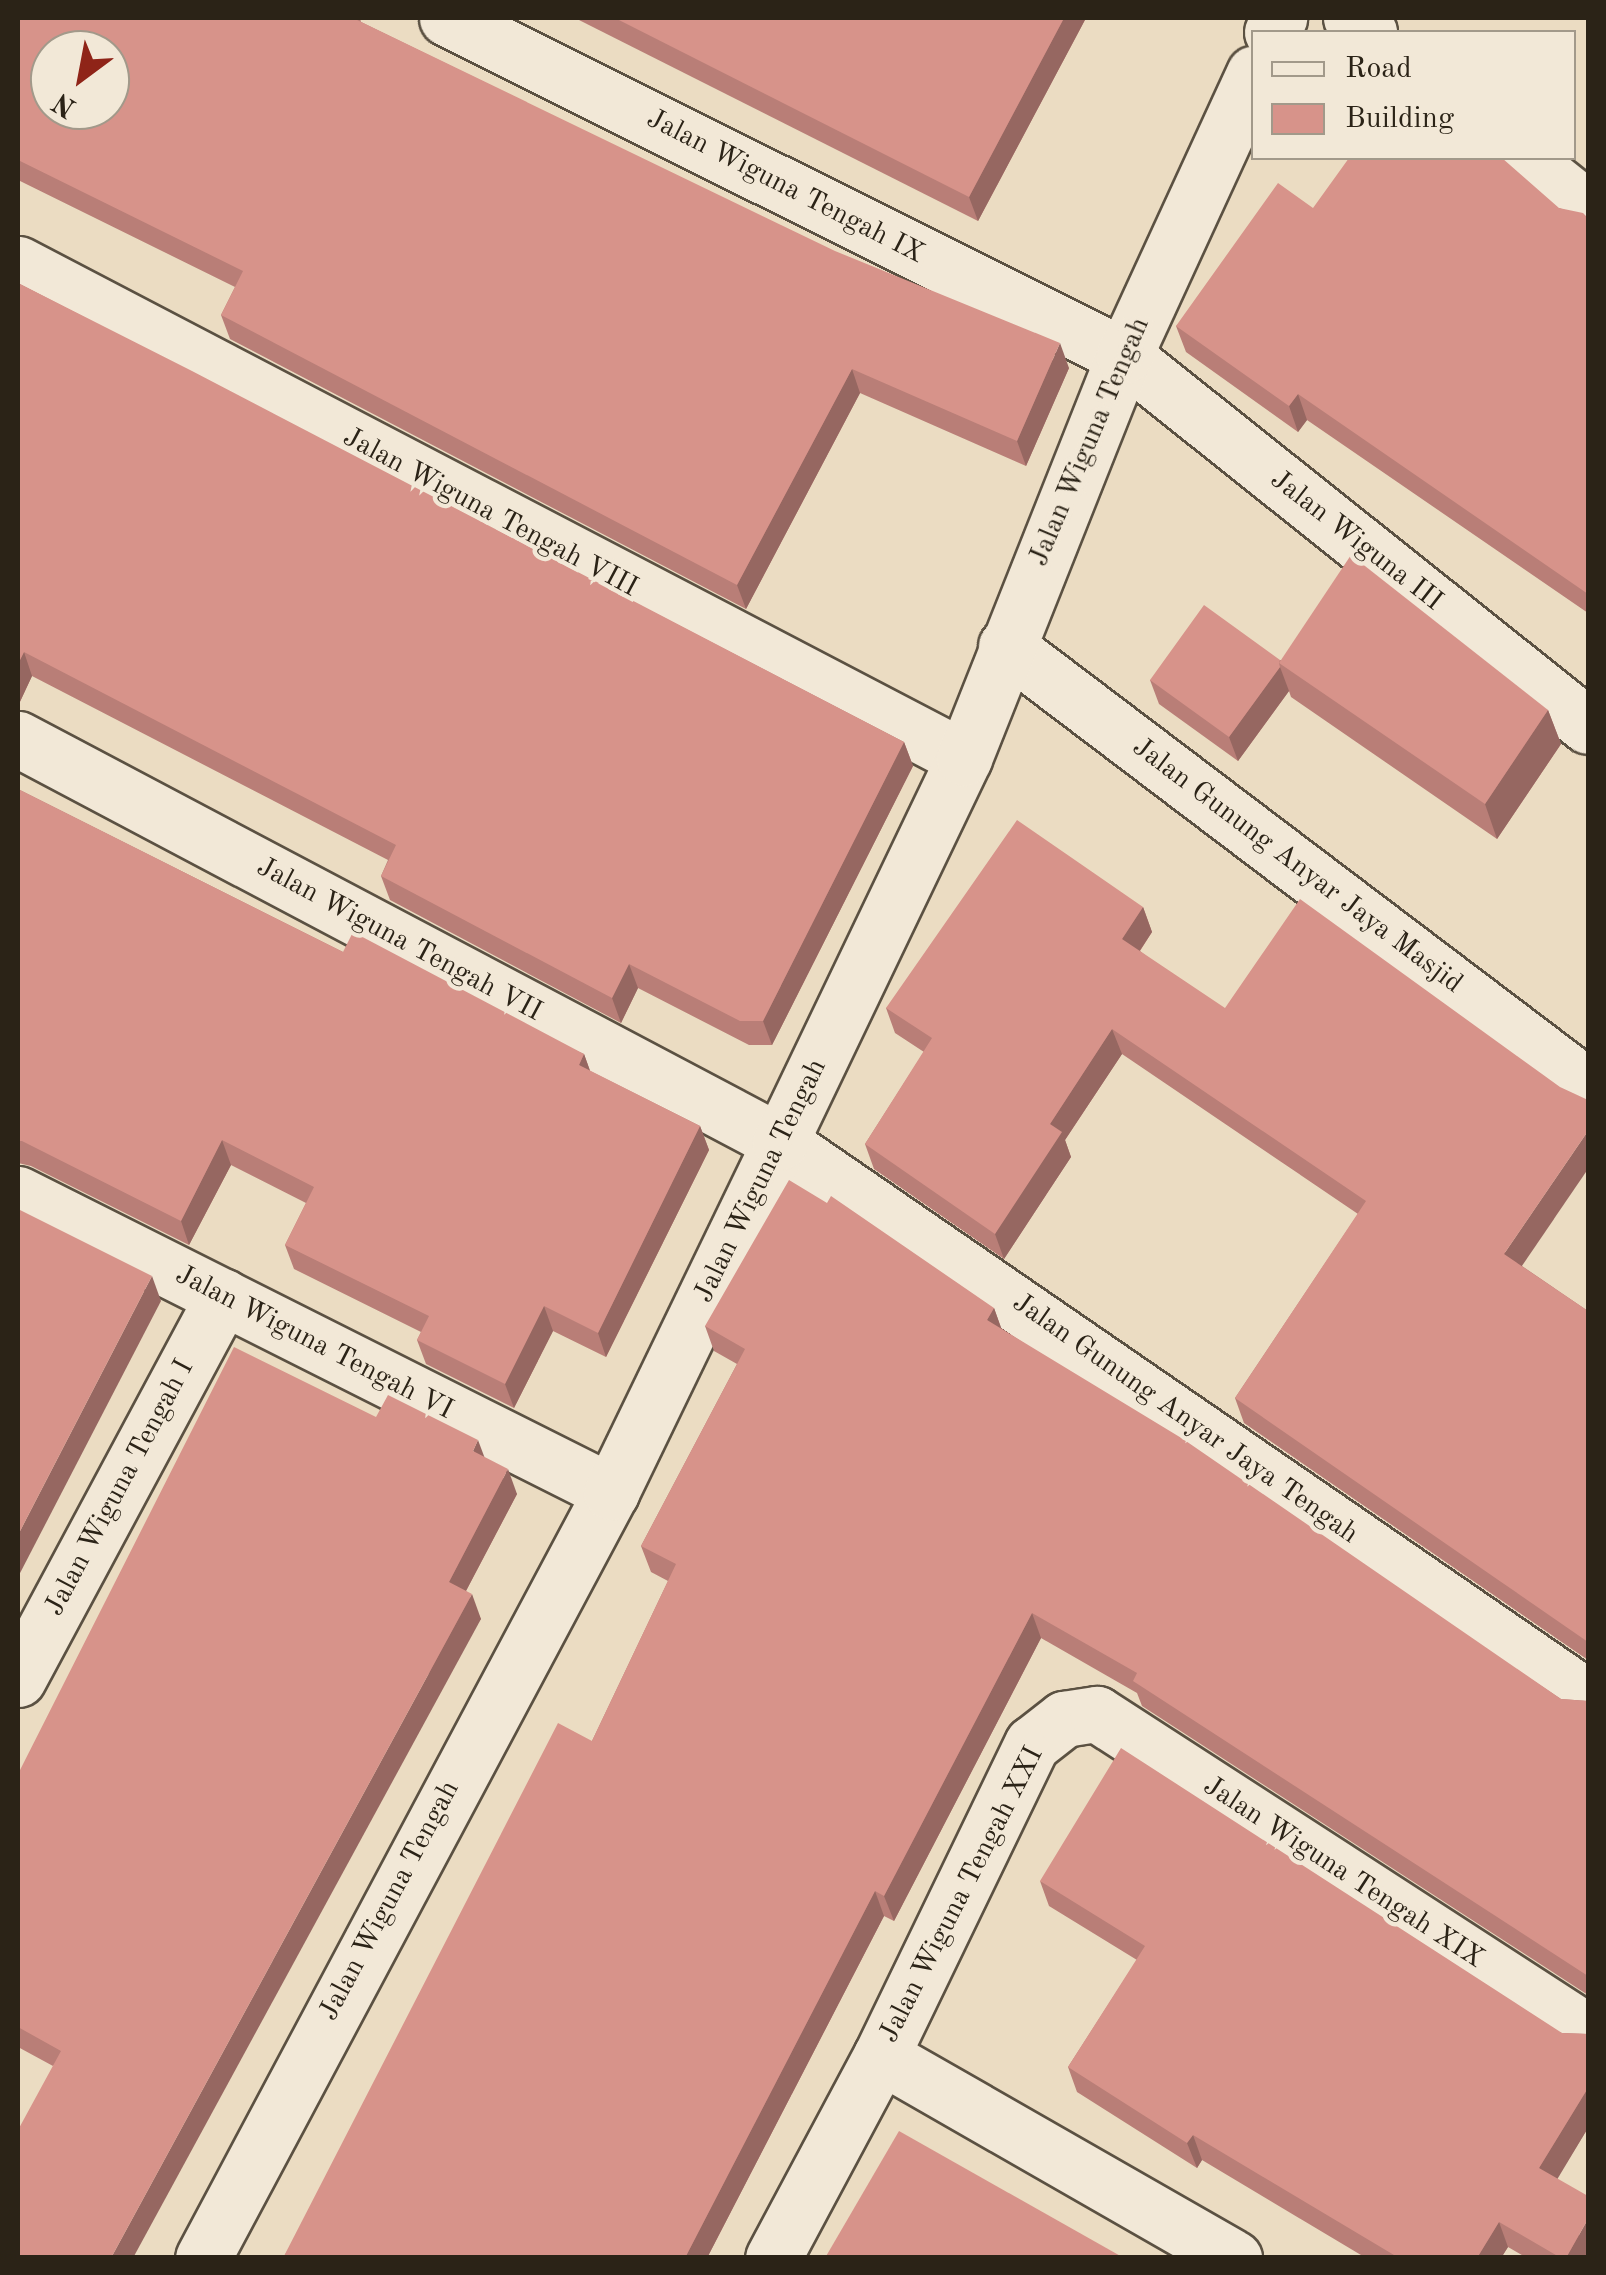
<!DOCTYPE html>
<html>
<head>
<meta charset="utf-8">
<style>
  body { margin:0 }
  #map { position:relative; width:1606px; height:2275px; overflow:hidden; background:#ebdcc2; font-family:"Old Standard TT",serif }
  div>[style] { position:absolute }
  [style*='--x'] { left:calc(var(--x)*1px); top:calc(var(--y)*1px); width:calc(var(--w)*1px); rotate:calc(var(--a)*1deg) }
  .roads { filter:drop-shadow(2px 0 #5b5142) drop-shadow(-2px 0 #5b5142) drop-shadow(0 2px #5b5142) drop-shadow(0 -2px #5b5142) }
  .minor>* { height:55px; margin:-27.5px; padding:0 27.5px; transform-origin:27.5px; border-radius:27.5px; background:#f2e8d7 }
  .wall>* { inset:0; background:#b97e77 }
  .shaded-wall>* { inset:0; background:#966761 }
  .building>* { inset:0; background:#d7938a }
  span { translate:-50% -50%; white-space:nowrap; text-align:center; line-height:1.15; -webkit-text-stroke:9px #f2e8d7; paint-order:stroke }
  .street-label { font-size:28px; color:#2b2317 }
  .frame { position:absolute; inset:0; border:20px solid #2b2317; pointer-events:none }
  .legend { position:absolute; left:1251px; top:30px; width:325px; height:130px; box-sizing:border-box; background:#f2e8d7; border:2px solid #a2998a; margin:0; padding:12px 18px; list-style:none; font-size:30px; color:#2b2317 }
  .legend li { display:flex; align-items:center; gap:20px; height:50px }
  .legend b { width:50px; border:2px solid #a2998a }
  .north { position:absolute; left:30px; top:30px; width:100px; height:100px; box-sizing:border-box; background:#f2e8d7; border:2px solid #a2998a; border-radius:50%; rotate:212deg; font-size:28px; font-weight:700; line-height:40px; text-align:center; color:#2b2317 }
  .north::after { content:''; display:block; margin:auto; width:35px; height:45px; background:#8f2418; clip-path:polygon(50% 0,100% 100%,50% 72%,0 100%) }
</style>
</head>
<body>
<div id="map">
  <div class="roads">
    <div class="minor">
      <i style="--x:447;--y:18;--w:757;--a:26.53"></i>
      <i style="--x:1124;--y:356;--w:593;--a:38.57"></i>
      <i style="--x:1351;--y:18;--w:23;--a:38"></i>
      <i style="--x:1272;--y:32;--w:16;--a:-63"></i>
      <i style="--x:1524;--y:158;--w:82;--a:38.6"></i>
      <i style="--x:18;--y:264;--w:1067;--a:27.57"></i>
      <i style="--x:1006;--y:646;--w:730;--a:37.15"></i>
      <i style="--x:18;--y:739;--w:862;--a:27.87"></i>
      <i style="--x:780;--y:1142;--w:981;--a:34.53"></i>
      <i style="--x:18;--y:1194;--w:664;--a:26.68"></i>
      <i style="--x:18;--y:1679;--w:434;--a:-61.8"></i>
      <i style="--x:881;--y:2056;--w:407;--a:29.8"></i>
      <i style="--x:203;--y:2258;--w:868;--a:-61.96"></i>
      <i style="--x:611;--y:1492;--w:389;--a:-64.2"></i>
      <i style="--x:780;--y:1142;--w:426;--a:-64.4"></i>
      <i style="--x:964;--y:758;--w:433;--a:-68.3"></i>
      <i style="--x:1124;--y:356;--w:311;--a:-65.3"></i>
      <i style="--x:773;--y:2258;--w:229;--a:-61.9"></i>
      <i style="--x:881;--y:2056;--w:347;--a:-64.2"></i>
      <i style="--x:1032;--y:1744;--w:41;--a:-38"></i>
      <i style="--x:1064;--y:1719;--w:33;--a:-9"></i>
      <i style="--x:1097;--y:1714;--w:585;--a:32.93"></i>
    </div>
  </div>
  <div class="wall">
    <i style="clip-path:polygon(18px 18px,360px 18px,361px 22px,1069px 368px,1026px 466px,860px 393px,746px 609px,230px 339px,221px 315px,235px 287px,18px 180px)"></i>
    <i style="clip-path:polygon(575px 18px,1086px 18px,978px 221px)"></i>
    <i style="clip-path:polygon(1313px 208px,1559px 208px,1588px 218px,1588px 613px,1307px 420px,1298px 432px,1186px 352px,1176px 326px)"></i>
    <i style="clip-path:polygon(18px 283px,904px 742px,913px 766px,772px 1045px,749px 1045px,638px 988px,621px 1023px,390px 900px,381px 876px,388px 860px,32px 676px,18px 706px)"></i>
    <i style="clip-path:polygon(1280px 660px,1548px 710px,1561px 744px,1497px 839px,1291px 697px,1289px 691px,1238px 761px,1159px 704px,1150px 680px)"></i>
    <i style="clip-path:polygon(18px 789px,343px 952px,584px 1054px,590px 1071px,700px 1126px,709px 1150px,606px 1357px,553px 1331px,514px 1408px,426px 1364px,417px 1340px,421px 1332px,294px 1269px,285px 1245px,306px 1203px,231px 1165px,189px 1245px,31px 1166px,18px 1163px)"></i>
    <i style="clip-path:polygon(1143px 907px,1152px 932px,1140px 951px,1522px 1266px,1588px 1311px,1588px 1660px,1244px 1423px,1235px 1398px,1358px 1214px,1122px 1054px,1065px 1140px,1071px 1157px,1004px 1259px,874px 1169px,865px 1144px,924px 1052px,895px 1033px,886px 1008px)"></i>
    <i style="clip-path:polygon(994px 1308px,1001px 1328px,1561px 1699px,1588px 1701px,1588px 1995px,1142px 1706px,1137px 1693px,1041px 1638px,894px 1921px,884px 1916px,707px 2258px,283px 2258px,592px 1741px,668px 1581px,651px 1572px,641px 1546px,737px 1364px,714px 1351px,705px 1326px)"></i>
    <i style="clip-path:polygon(376px 1417px,484px 1457px,517px 1494px,466px 1591px,481px 1619px,53px 2066px,18px 2047px,18px 1774px)"></i>
    <i style="clip-path:polygon(1040px 1881px,1562px 2033px,1588px 2034px,1588px 2128px,1557px 2178px,1588px 2258px,1527px 2258px,1508px 2247px,1501px 2258px,1366px 2258px,1202px 2160px,1197px 2168px,1077px 2092px,1068px 2067px,1137px 1960px,1049px 1906px)"></i>
  </div>
  <div class="shaded-wall">
    <i style="clip-path:polygon(1064px 18px,1086px 18px,978px 221px,969px 197px)"></i>
    <i style="clip-path:polygon(1060px 343px,1069px 368px,1026px 466px,1017px 441px)"></i>
    <i style="clip-path:polygon(852px 369px,860px 393px,746px 609px,737px 585px)"></i>
    <i style="clip-path:polygon(1298px 394px,1307px 420px,1298px 432px,1289px 406px)"></i>
    <i style="clip-path:polygon(24px 652px,32px 676px,18px 706px,18px 664px)"></i>
    <i style="clip-path:polygon(1280px 667px,1289px 691px,1238px 761px,1229px 737px)"></i>
    <i style="clip-path:polygon(1548px 710px,1561px 744px,1497px 839px,1485px 804px)"></i>
    <i style="clip-path:polygon(904px 742px,913px 766px,772px 1045px,763px 1021px)"></i>
    <i style="clip-path:polygon(1143px 907px,1152px 932px,1131px 964px,1122px 939px)"></i>
    <i style="clip-path:polygon(629px 964px,638px 988px,621px 1023px,612px 998px)"></i>
    <i style="clip-path:polygon(1112px 1029px,1122px 1054px,1065px 1140px,1071px 1157px,1004px 1259px,995px 1234px,1050px 1124px)"></i>
    <i style="clip-path:polygon(584px 1054px,593px 1079px,579px 1065px)"></i>
    <i style="clip-path:polygon(700px 1126px,709px 1150px,606px 1357px,598px 1333px)"></i>
    <i style="clip-path:polygon(1588px 1131px,1588px 1169px,1513px 1279px,1504px 1254px)"></i>
    <i style="clip-path:polygon(222px 1140px,231px 1165px,189px 1245px,181px 1221px)"></i>
    <i style="clip-path:polygon(152px 1276px,161px 1301px,18px 1577px,18px 1535px)"></i>
    <i style="clip-path:polygon(544px 1306px,553px 1331px,514px 1408px,505px 1384px)"></i>
    <i style="clip-path:polygon(994px 1308px,1003px 1333px,987px 1320px)"></i>
    <i style="clip-path:polygon(478px 1440px,487px 1464px,473px 1451px)"></i>
    <i style="clip-path:polygon(508px 1469px,517px 1494px,458px 1606px,449px 1582px)"></i>
    <i style="clip-path:polygon(472px 1594px,481px 1619px,133px 2258px,111px 2258px)"></i>
    <i style="clip-path:polygon(1032px 1613px,1041px 1638px,894px 1921px,884px 1896px)"></i>
    <i style="clip-path:polygon(875px 1891px,884px 1916px,707px 2258px,685px 2258px)"></i>
    <i style="clip-path:polygon(1588px 2088px,1588px 2128px,1549px 2193px,1539px 2168px)"></i>
    <i style="clip-path:polygon(1193px 2135px,1202px 2160px,1197px 2168px,1187px 2143px)"></i>
    <i style="clip-path:polygon(1588px 2219px,1588px 2258px,1566px 2258px)"></i>
    <i style="clip-path:polygon(1499px 2222px,1508px 2247px,1501px 2258px,1477px 2258px)"></i>
  </div>
  <div class="building">
    <i style="clip-path:polygon(evenodd,18px 18px,353px 18px,835px 251px,1060px 343px,1017px 441px,852px 369px,737px 585px,221px 315px,243px 271px,18px 160px,18px 18px,50px 50px,110px 50px,110px 110px,50px 110px,50px 50px)"></i>
    <i style="clip-path:polygon(615px 18px,1064px 18px,969px 197px)"></i>
    <i style="clip-path:polygon(1349px 158px,1502px 158px,1559px 208px,1583px 213px,1588px 218px,1588px 594px,1298px 394px,1289px 406px,1176px 326px,1278px 183px,1313px 208px)"></i>
    <i style="clip-path:polygon(18px 283px,192px 371px,904px 742px,763px 1021px,740px 1021px,629px 964px,612px 998px,381px 876px,396px 845px,24px 652px,18px 664px)"></i>
    <i style="clip-path:polygon(1351px 555px,1548px 710px,1485px 804px,1279px 663px)"></i>
    <i style="clip-path:polygon(1204px 605px,1280px 660px,1279px 663px,1280px 667px,1229px 737px,1150px 680px)"></i>
    <i style="clip-path:polygon(18px 789px,343px 952px,353px 932px,584px 1054px,579px 1065px,700px 1126px,598px 1333px,544px 1306px,505px 1384px,417px 1340px,429px 1316px,285px 1245px,314px 1187px,222px 1140px,181px 1221px,22px 1141px,18px 1141px)"></i>
    <i style="clip-path:polygon(1017px 820px,1143px 907px,1122px 939px,1225px 1008px,1300px 899px,1560px 1087px,1588px 1100px,1588px 1131px,1504px 1254px,1588px 1311px,1588px 1642px,1235px 1398px,1366px 1201px,1112px 1029px,1050px 1124px,1062px 1132px,995px 1234px,865px 1144px,932px 1038px,886px 1008px)"></i>
    <i style="clip-path:polygon(789px 1180px,827px 1203px,831px 1196px,994px 1308px,987px 1320px,1183px 1439px,1561px 1699px,1588px 1701px,1588px 1976px,1133px 1681px,1137px 1673px,1032px 1613px,884px 1896px,875px 1891px,685px 2258px,283px 2258px,558px 1723px,592px 1741px,676px 1564px,641px 1546px,745px 1349px,705px 1326px)"></i>
    <i style="clip-path:polygon(18px 1209px,152px 1276px,18px 1535px)"></i>
    <i style="clip-path:polygon(234px 1347px,376px 1417px,388px 1395px,478px 1440px,473px 1451px,508px 1469px,449px 1582px,472px 1594px,111px 2258px,18px 2258px,18px 2130px,61px 2051px,18px 2027px,18px 1774px)"></i>
    <i style="clip-path:polygon(1121px 1748px,1562px 2033px,1588px 2034px,1588px 2088px,1539px 2168px,1588px 2196px,1588px 2219px,1566px 2258px,1561px 2258px,1499px 2222px,1477px 2258px,1399px 2258px,1193px 2135px,1187px 2143px,1068px 2067px,1145px 1946px,1040px 1881px)"></i>
    <i style="clip-path:polygon(899px 2131px,1124px 2258px,825px 2258px)"></i>
  </div>
  <div class="street-label">
    <span style="left:785px;top:187px;rotate:27deg">Jalan Wiguna Tengah IX</span>
    <span style="left:1090px;top:442px;rotate:-67deg">Jalan Wiguna Tengah</span>
    <span style="left:490px;top:513px;rotate:28deg">Jalan Wiguna Tengah VIII</span>
    <span style="left:1356px;top:541px;rotate:38deg">Jalan Wiguna III</span>
    <span style="left:1297px;top:866px;rotate:37deg">Jalan Gunung Anyar Jaya Masjid</span>
    <span style="left:399px;top:940px;rotate:28deg">Jalan Wiguna Tengah VII</span>
    <span style="left:761px;top:1181px;rotate:-64deg">Jalan Wiguna Tengah</span>
    <span style="left:314px;top:1343px;rotate:27deg">Jalan Wiguna Tengah VI</span>
    <span style="left:1185px;top:1419px;rotate:35deg">Jalan Gunung Anyar Jaya Tengah</span>
    <span style="left:120px;top:1488px;rotate:-62deg">Jalan Wiguna Tengah I</span>
    <span style="left:1343px;top:1873px;rotate:33deg">Jalan Wiguna Tengah XIX</span>
    <span style="left:962px;top:1895px;rotate:-63deg">Jalan Wiguna Tengah XXI</span>
    <span style="left:390px;top:1901px;rotate:-62deg">Jalan Wiguna Tengah</span>
  </div>
  <div class="frame"></div>
  <ul class="legend">
  <li><b style="height:12px;background:#f2e8d7"></b>Road</li>
  <li><b style="height:28px;background:#d7938a"></b>Building</li>
  </ul>
  <div class="north">N</div>
</div>
</body>
</html>
